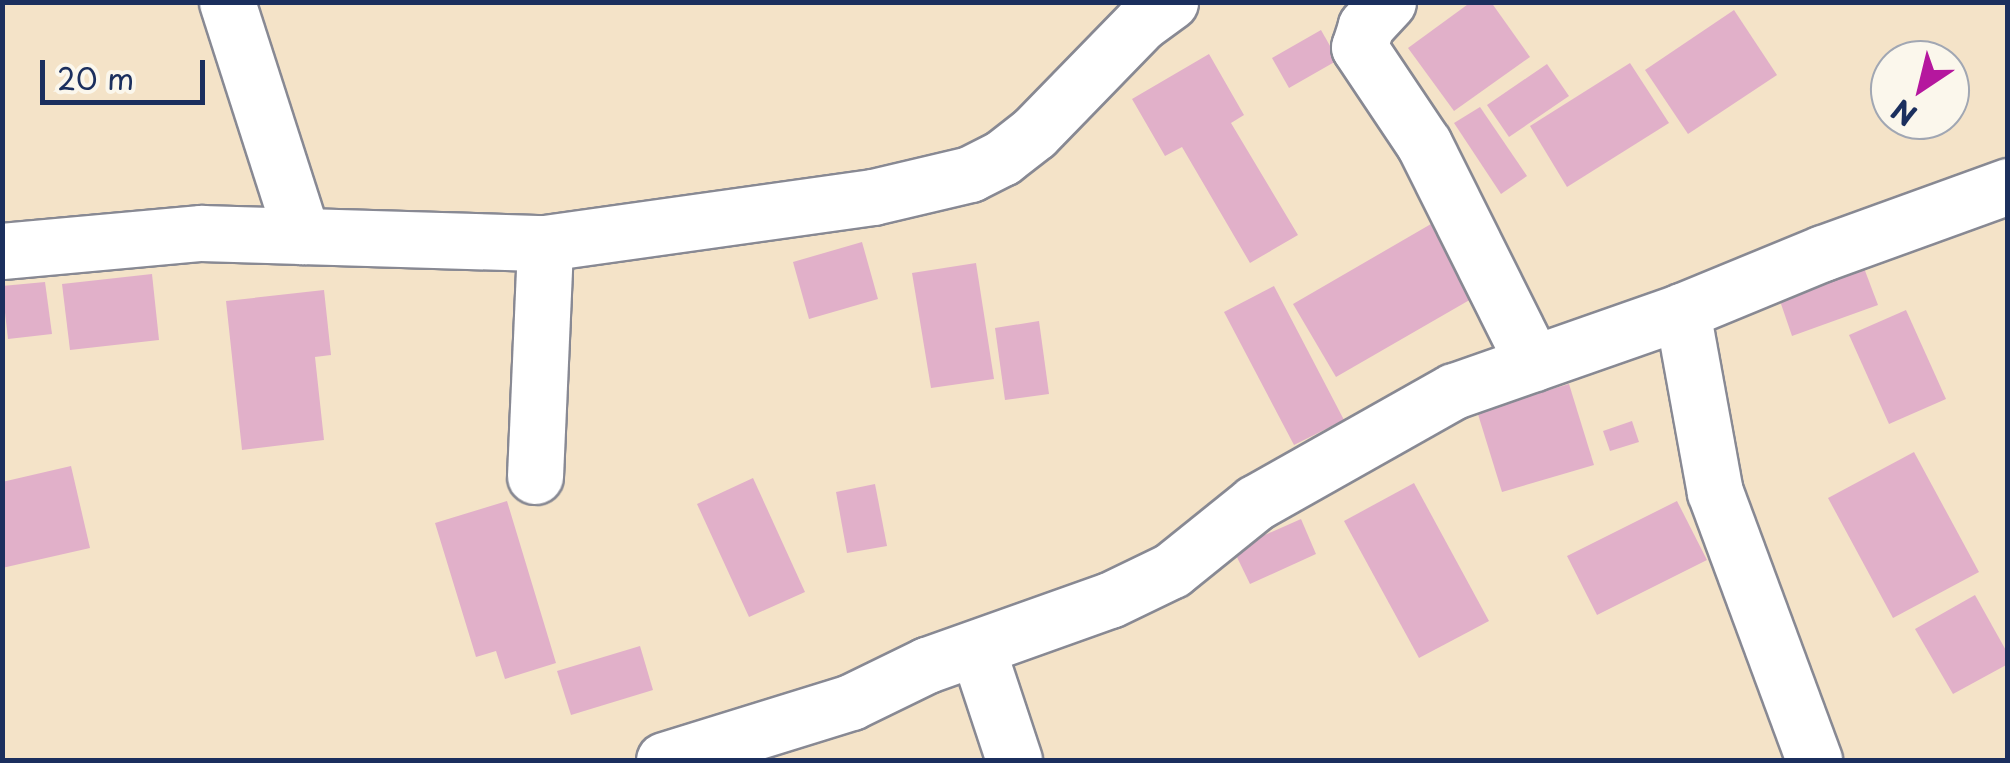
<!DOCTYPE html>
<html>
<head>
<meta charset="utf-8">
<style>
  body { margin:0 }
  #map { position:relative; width:2010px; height:763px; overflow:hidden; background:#f4e3c8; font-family:"Playpen Sans",sans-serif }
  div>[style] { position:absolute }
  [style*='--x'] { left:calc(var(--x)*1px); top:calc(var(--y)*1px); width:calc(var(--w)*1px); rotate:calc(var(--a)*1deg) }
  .building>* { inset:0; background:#e1b0c9 }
  .roads { filter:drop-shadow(2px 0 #888993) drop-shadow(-2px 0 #888993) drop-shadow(0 2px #888993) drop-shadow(0 -2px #888993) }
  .minor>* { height:55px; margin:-27.5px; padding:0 27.5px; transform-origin:27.5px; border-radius:27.5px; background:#fff }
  span { translate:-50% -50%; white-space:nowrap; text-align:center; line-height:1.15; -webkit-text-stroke:8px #fbf7ec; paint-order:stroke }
  .frame { position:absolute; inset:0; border:5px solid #1b2f5e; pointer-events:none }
  .north { position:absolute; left:1870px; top:40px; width:100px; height:100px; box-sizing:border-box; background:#fbf7ec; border:2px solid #a1a7b3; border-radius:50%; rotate:215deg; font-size:28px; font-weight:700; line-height:40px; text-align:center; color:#1b2f5e }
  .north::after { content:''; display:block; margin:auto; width:35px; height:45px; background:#b5179e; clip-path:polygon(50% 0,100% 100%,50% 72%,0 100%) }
  .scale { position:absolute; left:40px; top:60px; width:165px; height:45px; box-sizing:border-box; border:5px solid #1b2f5e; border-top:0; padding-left:12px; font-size:30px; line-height:35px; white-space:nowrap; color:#1b2f5e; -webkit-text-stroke:8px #fbf7ec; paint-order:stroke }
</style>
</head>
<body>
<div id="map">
  <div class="building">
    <i style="clip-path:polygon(1471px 2px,1491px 2px,1530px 57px,1454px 111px,1408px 48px)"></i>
    <i style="clip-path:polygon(1734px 10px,1777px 75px,1688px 134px,1645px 70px)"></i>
    <i style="clip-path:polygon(1321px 30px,1338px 60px,1289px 88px,1272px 58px)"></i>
    <i style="clip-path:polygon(1209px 54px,1244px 115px,1231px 123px,1298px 235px,1250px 263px,1182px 147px,1165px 156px,1132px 99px)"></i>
    <i style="clip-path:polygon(1630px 63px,1669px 123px,1567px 187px,1530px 126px)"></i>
    <i style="clip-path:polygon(1547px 64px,1569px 96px,1509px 137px,1487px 105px)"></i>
    <i style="clip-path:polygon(1480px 107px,1527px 176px,1501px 194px,1454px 123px)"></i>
    <i style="clip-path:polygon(1431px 224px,1473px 298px,1336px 377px,1293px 304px)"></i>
    <i style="clip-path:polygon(862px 242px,878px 299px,809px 319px,793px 262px)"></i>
    <i style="clip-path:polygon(976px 263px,994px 379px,931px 388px,912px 273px)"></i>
    <i style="clip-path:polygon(1864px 268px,1878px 305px,1792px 336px,1779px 298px)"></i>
    <i style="clip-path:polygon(152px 274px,159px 340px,70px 350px,62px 284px)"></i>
    <i style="clip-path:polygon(45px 282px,52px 334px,8px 339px,2px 286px)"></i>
    <i style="clip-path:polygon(1274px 286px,1344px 420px,1294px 445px,1224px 312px)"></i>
    <i style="clip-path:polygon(324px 290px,331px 355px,315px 357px,324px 440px,242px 450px,226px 301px)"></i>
    <i style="clip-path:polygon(1906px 310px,1946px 399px,1889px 424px,1849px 335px)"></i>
    <i style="clip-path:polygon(1039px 321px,1049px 394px,1005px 400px,995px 328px)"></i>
    <i style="clip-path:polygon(1569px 384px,1594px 465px,1502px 492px,1477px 411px)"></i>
    <i style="clip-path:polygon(1632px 421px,1639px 442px,1610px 451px,1603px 431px)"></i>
    <i style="clip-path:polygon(1914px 452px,1979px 572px,1893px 618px,1828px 498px)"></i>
    <i style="clip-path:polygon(71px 466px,90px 548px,2px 568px,2px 482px)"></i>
    <i style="clip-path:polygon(753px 478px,805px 592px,749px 617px,697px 504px)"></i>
    <i style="clip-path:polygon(1414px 483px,1489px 621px,1419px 658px,1344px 521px)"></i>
    <i style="clip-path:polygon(875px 484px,887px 546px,847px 553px,836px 492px)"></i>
    <i style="clip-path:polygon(507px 501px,556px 663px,505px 679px,496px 651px,476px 657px,435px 523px)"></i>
    <i style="clip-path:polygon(1677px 501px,1707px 560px,1597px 615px,1567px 556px)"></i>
    <i style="clip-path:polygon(1301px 519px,1316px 554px,1250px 584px,1233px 549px)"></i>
    <i style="clip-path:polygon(1975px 595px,2008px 654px,2008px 664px,1953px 694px,1915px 629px)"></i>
    <i style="clip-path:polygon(640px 646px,653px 690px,571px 715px,557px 671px)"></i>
  </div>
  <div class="roads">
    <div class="minor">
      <i style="--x:227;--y:2;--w:246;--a:72.2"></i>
      <i style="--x:1388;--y:2;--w:33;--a:133"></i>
      <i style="--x:1366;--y:26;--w:22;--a:108"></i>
      <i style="--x:1359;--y:47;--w:117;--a:56.2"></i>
      <i style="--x:1424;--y:144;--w:245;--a:63.5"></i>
      <i style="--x:2;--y:251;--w:200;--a:-5.2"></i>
      <i style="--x:201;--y:233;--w:344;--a:1.7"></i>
      <i style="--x:545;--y:243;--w:331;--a:-8"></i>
      <i style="--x:873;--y:197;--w:100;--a:-13.3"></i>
      <i style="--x:970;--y:174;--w:36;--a:-27"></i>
      <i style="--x:1002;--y:158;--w:41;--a:-38"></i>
      <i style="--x:1034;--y:133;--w:153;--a:-45.8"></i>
      <i style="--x:1141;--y:23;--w:36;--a:-36"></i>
      <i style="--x:1682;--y:311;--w:184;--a:79.7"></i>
      <i style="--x:1715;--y:492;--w:286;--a:69.7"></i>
      <i style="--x:535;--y:476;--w:233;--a:-87.5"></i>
      <i style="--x:977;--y:648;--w:118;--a:71.7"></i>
      <i style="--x:664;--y:760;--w:196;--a:-17.2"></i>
      <i style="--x:851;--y:702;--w:85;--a:-26"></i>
      <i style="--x:927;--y:665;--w:194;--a:-19.6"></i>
      <i style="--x:1110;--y:600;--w:69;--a:-25.8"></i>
      <i style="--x:1172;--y:570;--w:107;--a:-38.9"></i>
      <i style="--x:1255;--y:503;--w:228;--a:-29.4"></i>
      <i style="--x:1454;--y:391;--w:242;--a:-19.3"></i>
      <i style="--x:1682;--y:311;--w:152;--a:-22.4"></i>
      <i style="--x:1823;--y:253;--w:197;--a:-19.9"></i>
    </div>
  </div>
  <div class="frame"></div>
  <div class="north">N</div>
  <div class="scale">20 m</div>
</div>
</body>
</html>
